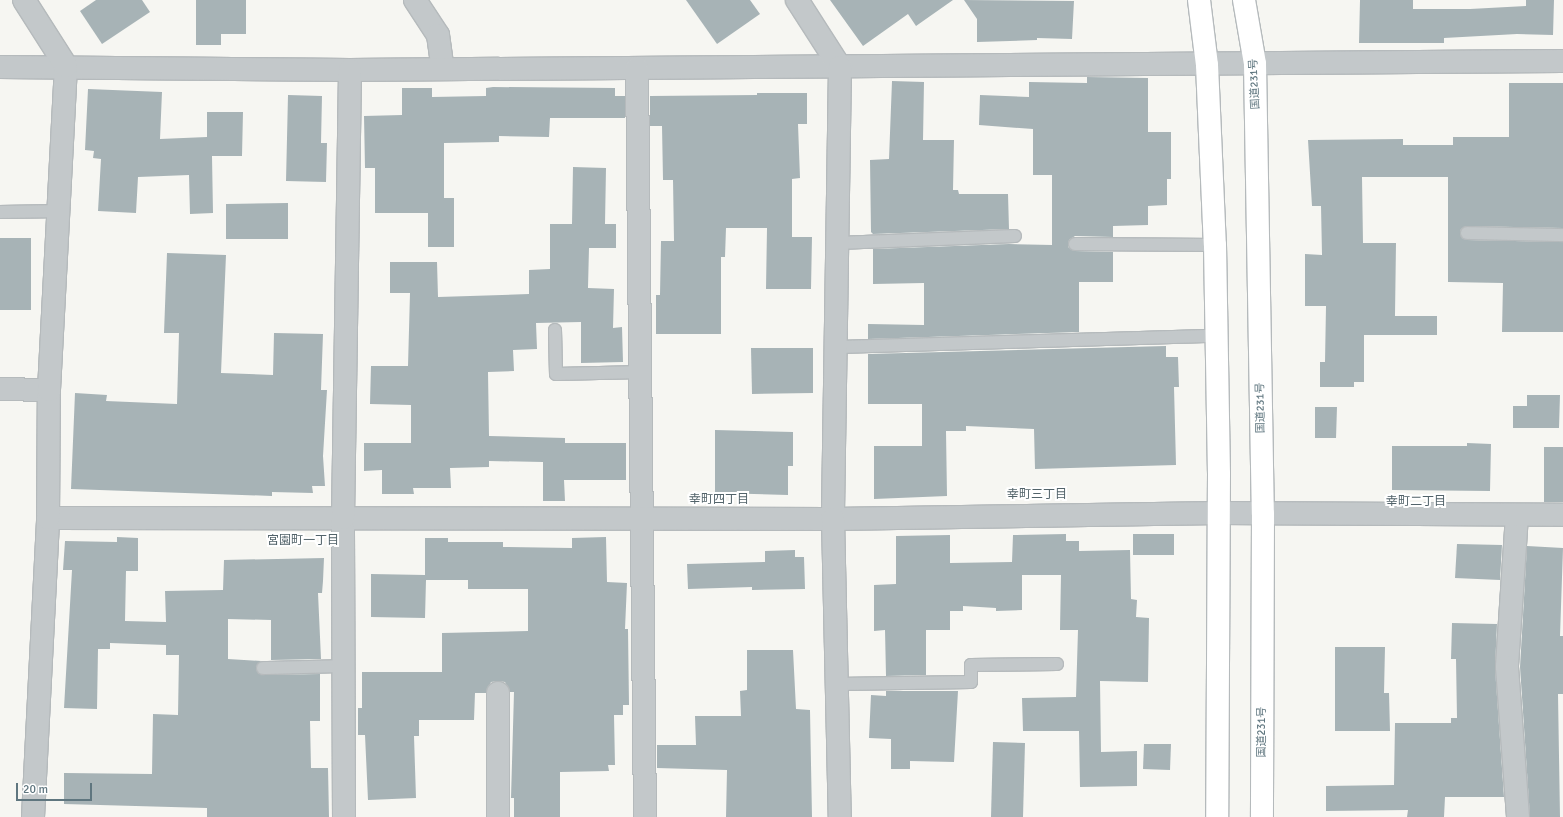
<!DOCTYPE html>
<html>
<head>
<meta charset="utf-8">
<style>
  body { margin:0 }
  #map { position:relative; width:1563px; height:817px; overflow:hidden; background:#f6f6f2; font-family:Signika,"Noto Sans JP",sans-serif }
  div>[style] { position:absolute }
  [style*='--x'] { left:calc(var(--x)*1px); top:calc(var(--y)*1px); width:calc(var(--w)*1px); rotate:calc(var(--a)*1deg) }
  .building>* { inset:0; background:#a7b3b6 }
  .roads { filter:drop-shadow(1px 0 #b5babc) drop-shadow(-1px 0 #b5babc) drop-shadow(0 1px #b5babc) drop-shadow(0 -1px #b5babc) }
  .service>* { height:12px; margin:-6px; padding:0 6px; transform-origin:6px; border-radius:6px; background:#c3c8ca }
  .minor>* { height:22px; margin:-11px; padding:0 11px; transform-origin:11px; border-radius:11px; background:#c3c8ca }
  .tertiary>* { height:22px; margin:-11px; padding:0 11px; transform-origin:11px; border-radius:11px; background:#c3c8ca }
  .trunk>* { height:22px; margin:-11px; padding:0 11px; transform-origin:11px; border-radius:11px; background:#fff }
  span { translate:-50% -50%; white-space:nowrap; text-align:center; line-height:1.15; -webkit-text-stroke:4px #fff; paint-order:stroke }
  .street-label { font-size:11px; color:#5f767f }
  .neighbourhood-label { font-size:12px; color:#52636a }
  .scale { position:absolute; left:16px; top:783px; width:76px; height:18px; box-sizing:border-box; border:2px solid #5f767f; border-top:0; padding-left:5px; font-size:12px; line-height:14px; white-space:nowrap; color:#5f767f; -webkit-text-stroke:3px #fff; paint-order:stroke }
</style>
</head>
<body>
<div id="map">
  <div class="building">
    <i style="clip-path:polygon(96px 0,142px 0,150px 12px,102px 44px,80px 11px)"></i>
    <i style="clip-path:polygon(196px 0,246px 0,246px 34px,221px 34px,221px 45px,196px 45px)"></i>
    <i style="clip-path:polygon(686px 0,750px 0,760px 14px,717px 44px)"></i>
    <i style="clip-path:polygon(830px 0,953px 0,916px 26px,908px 14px,863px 46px)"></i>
    <i style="clip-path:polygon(964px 0,1074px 1px,1072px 39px,1037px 38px,1037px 40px,977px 42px,977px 19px)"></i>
    <i style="clip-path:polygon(1360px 0,1413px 0,1413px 9px,1470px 9px,1526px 6px,1526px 0,1554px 0,1553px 35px,1517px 34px,1444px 38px,1444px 43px,1359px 43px)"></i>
    <i style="clip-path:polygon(1087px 77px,1148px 78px,1148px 132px,1171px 132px,1171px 179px,1167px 179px,1167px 205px,1148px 206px,1148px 225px,1113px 226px,1113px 237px,1075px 236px,1069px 240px,1068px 247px,1075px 251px,1113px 252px,1113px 282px,1079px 282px,1079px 332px,868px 339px,868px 324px,924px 325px,924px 283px,873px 284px,873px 249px,1009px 244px,1052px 245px,1052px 175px,1033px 175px,1033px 129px,979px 125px,980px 95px,1029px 97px,1029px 82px,1087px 83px)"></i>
    <i style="clip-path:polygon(892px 81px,924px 82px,923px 140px,954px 140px,953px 190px,958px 190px,959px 194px,1008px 194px,1009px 229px,873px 234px,871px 232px,870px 160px,889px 159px)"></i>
    <i style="clip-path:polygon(1509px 83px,1563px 83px,1563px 228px,1467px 226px,1461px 229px,1460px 233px,1467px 240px,1563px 242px,1563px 332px,1502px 332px,1503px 283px,1448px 282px,1448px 177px,1362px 177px,1363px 243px,1396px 243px,1395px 316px,1437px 316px,1437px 335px,1364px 335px,1364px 382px,1354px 382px,1354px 387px,1320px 387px,1320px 362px,1325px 362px,1326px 306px,1305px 306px,1305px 254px,1322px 255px,1321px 206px,1312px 206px,1308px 140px,1403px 139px,1403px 145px,1453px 145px,1453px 137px,1509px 137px)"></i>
    <i style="clip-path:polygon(493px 87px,615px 88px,615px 96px,625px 96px,625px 118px,550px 118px,549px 137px,499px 136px,499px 142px,444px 143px,444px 198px,454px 198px,454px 247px,428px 247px,428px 213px,375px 213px,375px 168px,365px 168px,364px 116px,402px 115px,402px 88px,432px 88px,432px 97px,486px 96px,486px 88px)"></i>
    <i style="clip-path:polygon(88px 89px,162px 92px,160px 139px,207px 137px,207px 112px,243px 112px,242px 156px,212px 156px,213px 213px,190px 214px,189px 175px,138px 177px,136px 213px,98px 211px,101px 159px,93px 158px,94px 151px,85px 150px)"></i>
    <i style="clip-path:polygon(757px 93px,807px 93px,807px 124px,798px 124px,800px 178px,792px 179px,792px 237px,812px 237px,811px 289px,766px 289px,767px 228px,726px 228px,725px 257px,721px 257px,721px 334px,656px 334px,656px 295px,660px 295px,661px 241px,674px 241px,673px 180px,663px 180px,662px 126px,650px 126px,650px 96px,757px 95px)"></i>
    <i style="clip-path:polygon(288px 95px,322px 96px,321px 143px,327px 143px,326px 182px,286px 181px)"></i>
    <i style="clip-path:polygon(573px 167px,606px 168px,605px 224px,616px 224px,616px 248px,589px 248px,588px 288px,614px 289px,613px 328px,622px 327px,623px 362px,581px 363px,581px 322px,536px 323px,537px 349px,513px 350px,514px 371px,488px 372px,489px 436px,565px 438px,565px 443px,626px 443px,626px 480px,564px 480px,565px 501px,543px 501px,543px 462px,489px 461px,489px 467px,450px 468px,451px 488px,413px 488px,414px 494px,382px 494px,382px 470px,364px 471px,364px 443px,411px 443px,411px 405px,370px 404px,371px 366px,408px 366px,410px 293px,390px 293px,390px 262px,437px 262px,438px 297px,529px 294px,529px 270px,550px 269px,550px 224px,572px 224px)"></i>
    <i style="clip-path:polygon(288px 203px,288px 239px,226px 239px,226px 204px)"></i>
    <i style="clip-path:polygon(0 238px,31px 238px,31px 310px,0 310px)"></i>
    <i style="clip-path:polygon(167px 253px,226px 255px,221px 373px,273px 375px,274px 333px,323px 334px,321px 390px,327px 390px,323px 456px,325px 486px,312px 486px,313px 493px,272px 492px,272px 496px,71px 489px,75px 393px,107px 395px,106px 401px,177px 404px,179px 333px,164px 333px)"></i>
    <i style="clip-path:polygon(1166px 346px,1166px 357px,1178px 357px,1179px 387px,1174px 387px,1176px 465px,1035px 469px,1034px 429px,966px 426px,966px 431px,946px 431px,947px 496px,874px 499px,874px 446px,922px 446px,922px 404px,868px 404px,868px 354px)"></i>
    <i style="clip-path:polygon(751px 348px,813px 348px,813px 393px,752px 394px)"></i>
    <i style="clip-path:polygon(1527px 395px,1560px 395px,1559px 428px,1513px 428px,1513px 406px,1527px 406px)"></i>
    <i style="clip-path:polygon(1315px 407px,1337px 407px,1336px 438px,1315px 438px)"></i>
    <i style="clip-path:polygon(715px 430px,793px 432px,793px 466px,788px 466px,788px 495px,715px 493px)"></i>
    <i style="clip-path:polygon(1467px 443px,1491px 444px,1490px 491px,1392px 490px,1392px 446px,1467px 446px)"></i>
    <i style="clip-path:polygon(1544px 447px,1563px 447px,1563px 502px,1544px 502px)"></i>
    <i style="clip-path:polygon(1066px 534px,1066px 541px,1079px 541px,1079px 551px,1130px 550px,1131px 599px,1137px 600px,1136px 617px,1149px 618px,1148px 682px,1100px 681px,1101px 752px,1137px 751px,1137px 786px,1080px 787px,1079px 731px,1023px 731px,1022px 698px,1076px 697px,1078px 630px,1060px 630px,1061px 575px,1022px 575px,1022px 610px,996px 611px,996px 608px,963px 606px,963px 611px,950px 611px,950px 630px,926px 630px,926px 675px,886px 676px,885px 630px,874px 631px,874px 585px,896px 584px,896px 536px,950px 535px,950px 563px,1012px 562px,1013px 535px)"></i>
    <i style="clip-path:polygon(1133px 534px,1174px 534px,1174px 555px,1133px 555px)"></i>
    <i style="clip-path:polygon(117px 537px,138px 538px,138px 571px,126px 571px,125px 621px,166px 622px,165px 591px,223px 590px,224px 560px,324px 558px,323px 581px,322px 593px,318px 593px,321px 659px,271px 660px,271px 620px,228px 619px,228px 659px,261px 661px,256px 669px,263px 675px,320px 674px,320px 721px,310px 721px,311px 768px,328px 768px,329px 817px,207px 817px,207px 808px,64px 804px,64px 773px,152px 774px,153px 714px,178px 715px,179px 655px,166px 655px,166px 645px,110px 643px,110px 649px,98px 649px,97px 709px,64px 708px,72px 570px,63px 570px,65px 541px,117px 542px)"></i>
    <i style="clip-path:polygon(606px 537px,607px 582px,627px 583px,625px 629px,628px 629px,629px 705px,623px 705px,623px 715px,614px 715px,615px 765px,608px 765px,609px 771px,560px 772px,560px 817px,514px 817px,514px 798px,511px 798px,514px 692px,510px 692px,505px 682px,498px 681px,491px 682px,486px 693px,475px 693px,474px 720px,419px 720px,419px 736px,414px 736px,416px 798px,368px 800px,365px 735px,358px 735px,358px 708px,362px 708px,362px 672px,442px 672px,442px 633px,528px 631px,528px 589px,468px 589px,468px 580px,426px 580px,425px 618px,371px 617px,371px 574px,425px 575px,425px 538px,448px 538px,448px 542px,503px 542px,503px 547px,572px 548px,572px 538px)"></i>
    <i style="clip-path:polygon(1457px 544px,1502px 545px,1500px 580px,1455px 578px)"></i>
    <i style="clip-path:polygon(1527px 546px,1563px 548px,1560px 636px,1563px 636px,1563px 694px,1558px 694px,1560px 817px,1530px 817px,1520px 667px)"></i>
    <i style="clip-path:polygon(795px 550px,795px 557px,804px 557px,805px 589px,752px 590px,752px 587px,688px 589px,687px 564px,765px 562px,765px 551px)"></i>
    <i style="clip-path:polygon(1452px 623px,1497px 624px,1495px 668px,1504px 797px,1445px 797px,1444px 817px,1407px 817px,1408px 810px,1326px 811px,1326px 786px,1394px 785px,1395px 723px,1451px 723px,1451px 718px,1457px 718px,1456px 659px,1451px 659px)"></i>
    <i style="clip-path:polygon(1335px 647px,1385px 647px,1384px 693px,1389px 693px,1390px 731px,1335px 731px)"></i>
    <i style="clip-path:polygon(747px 650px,793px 650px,796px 709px,810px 710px,812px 817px,726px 817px,727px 770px,657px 768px,657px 745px,696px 745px,695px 716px,741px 716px,740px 691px,747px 690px)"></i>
    <i style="clip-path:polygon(886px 691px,958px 691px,954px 762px,910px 761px,910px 769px,891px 769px,891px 739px,869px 738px,871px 695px,886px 696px)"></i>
    <i style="clip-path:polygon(993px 742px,1025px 743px,1023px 817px,991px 817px)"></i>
    <i style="clip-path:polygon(1144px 744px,1171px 744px,1170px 770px,1143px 769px)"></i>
  </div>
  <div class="roads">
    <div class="service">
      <i style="--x:0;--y:212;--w:58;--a:-1"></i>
      <i style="--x:1467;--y:233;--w:96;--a:1.2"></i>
      <i style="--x:838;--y:243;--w:177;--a:-2.3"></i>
      <i style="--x:1075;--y:244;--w:140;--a:0.4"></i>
      <i style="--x:555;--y:330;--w:44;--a:88.7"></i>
      <i style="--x:556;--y:374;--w:86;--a:-1.3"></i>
      <i style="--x:836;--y:347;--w:381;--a:-1.7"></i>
      <i style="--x:263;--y:668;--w:81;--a:-1.4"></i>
      <i style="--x:837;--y:684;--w:134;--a:-0.9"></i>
      <i style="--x:971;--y:682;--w:17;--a:-90"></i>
      <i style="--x:971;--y:665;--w:86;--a:-0.7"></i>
    </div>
    <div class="minor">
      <i style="--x:415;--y:0;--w:42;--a:56.7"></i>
      <i style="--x:438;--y:35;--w:34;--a:82"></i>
      <i style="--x:0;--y:67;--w:350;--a:0.5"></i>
      <i style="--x:350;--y:70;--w:1213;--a:-0.43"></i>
      <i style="--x:637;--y:68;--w:749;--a:89.39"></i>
      <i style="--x:0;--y:389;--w:49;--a:1.2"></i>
      <i style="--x:1517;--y:515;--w:152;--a:93.8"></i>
      <i style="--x:1507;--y:667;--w:150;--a:85.8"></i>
      <i style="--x:48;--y:518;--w:785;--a:0.07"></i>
      <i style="--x:833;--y:519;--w:386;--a:-0.9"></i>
      <i style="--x:1219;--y:513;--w:344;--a:0.3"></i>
      <i style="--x:498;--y:693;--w:124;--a:90"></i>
      <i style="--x:33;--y:817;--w:299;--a:-87.1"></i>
      <i style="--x:48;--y:518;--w:128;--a:-89.6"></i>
      <i style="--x:49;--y:390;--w:324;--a:-87"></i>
      <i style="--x:344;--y:817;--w:299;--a:-90.2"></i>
      <i style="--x:343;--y:518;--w:448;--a:-89.1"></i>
    </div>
    <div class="tertiary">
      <i style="--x:24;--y:0;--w:78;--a:57.5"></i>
      <i style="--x:797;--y:0;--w:80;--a:57.3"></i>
      <i style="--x:840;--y:67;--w:452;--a:90.9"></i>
      <i style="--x:833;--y:519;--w:298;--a:88.7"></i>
    </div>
    <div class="trunk">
      <i style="--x:1199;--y:0;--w:65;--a:83"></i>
      <i style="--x:1207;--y:65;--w:180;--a:87.5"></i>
      <i style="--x:1215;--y:245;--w:229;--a:89"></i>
      <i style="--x:1219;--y:474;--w:343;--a:90.3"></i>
      <i style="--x:1244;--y:0;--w:65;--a:80.2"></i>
      <i style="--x:1255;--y:64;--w:450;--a:89"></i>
      <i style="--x:1263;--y:514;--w:303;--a:90.2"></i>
    </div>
  </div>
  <div class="street-label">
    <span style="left:1255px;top:84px;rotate:-93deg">国道231号</span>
    <span style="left:1261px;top:408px;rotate:-91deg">国道231号</span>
    <span style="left:1262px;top:732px;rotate:-90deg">国道231号</span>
  </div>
  <div class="neighbourhood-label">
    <span style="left:1037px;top:495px">幸町三丁目</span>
    <span style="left:719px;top:500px">幸町四丁目</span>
    <span style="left:1416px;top:502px">幸町二丁目</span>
    <span style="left:303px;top:541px">宮園町一丁目</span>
  </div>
  <div class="scale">20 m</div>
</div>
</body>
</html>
